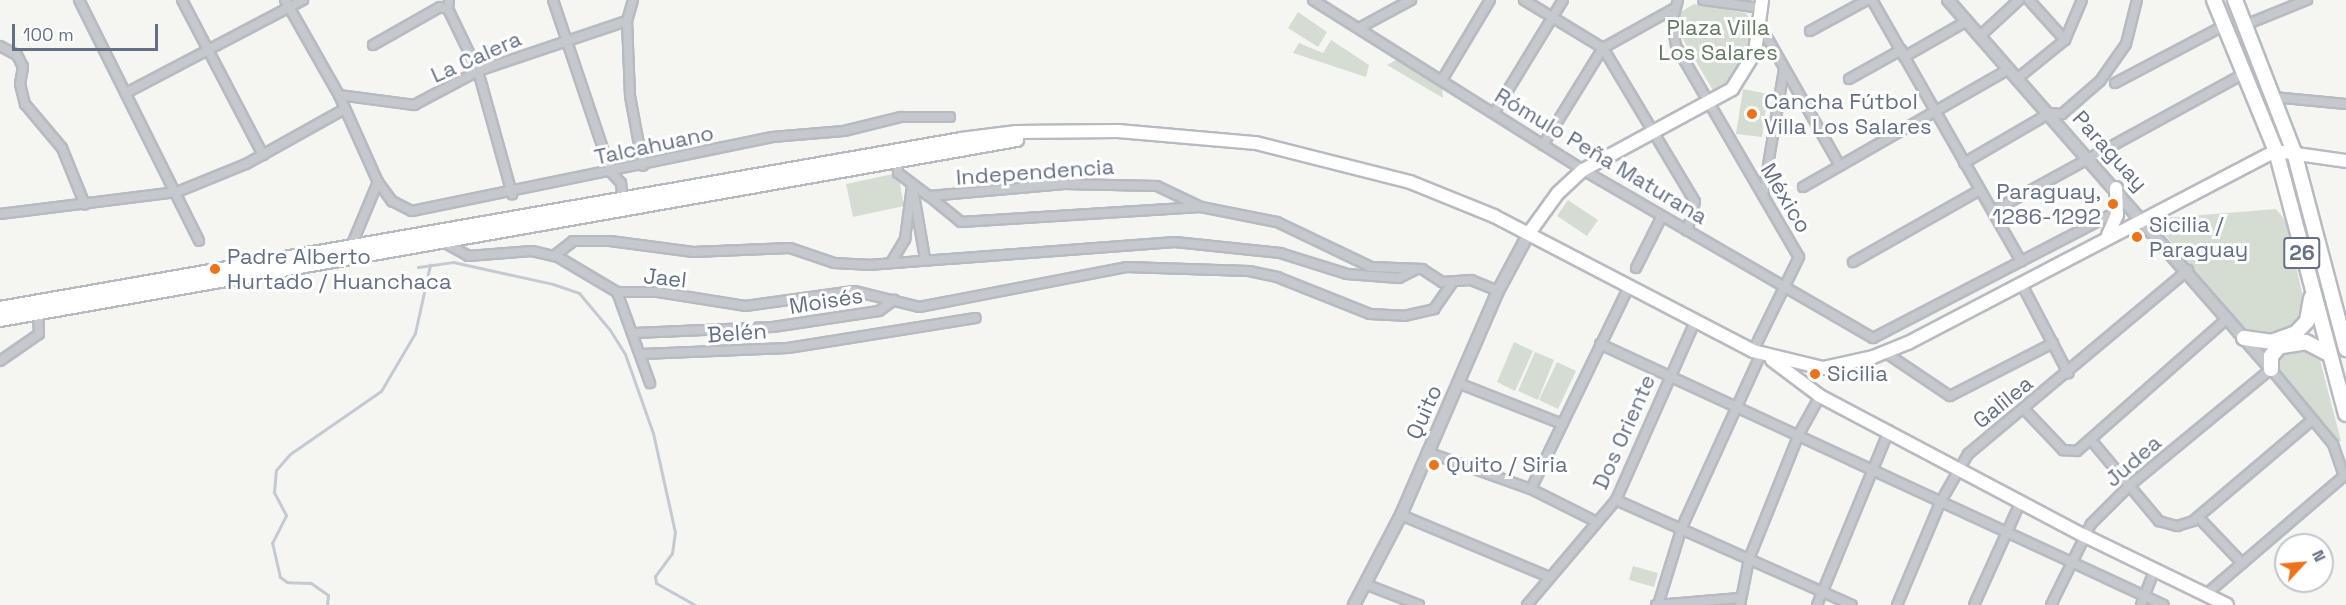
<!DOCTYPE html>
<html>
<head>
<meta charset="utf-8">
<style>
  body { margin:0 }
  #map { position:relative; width:2346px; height:605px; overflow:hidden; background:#f5f6f2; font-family:"Space Grotesk",sans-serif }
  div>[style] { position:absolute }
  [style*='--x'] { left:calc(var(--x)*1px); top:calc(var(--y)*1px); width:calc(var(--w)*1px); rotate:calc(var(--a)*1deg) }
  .green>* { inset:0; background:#d5ddd3 }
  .stream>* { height:3px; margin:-1.5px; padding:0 1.5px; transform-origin:1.5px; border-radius:1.5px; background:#c3cad2 }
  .roads { filter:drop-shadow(2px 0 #b7bbc1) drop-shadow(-2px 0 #b7bbc1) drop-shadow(0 2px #b7bbc1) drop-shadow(0 -2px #b7bbc1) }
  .minor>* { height:8px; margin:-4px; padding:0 4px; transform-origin:4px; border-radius:4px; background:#c5c8cc }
  .tertiary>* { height:10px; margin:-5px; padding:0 5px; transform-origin:5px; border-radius:5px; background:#c5c8cc }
  .secondary>* { height:12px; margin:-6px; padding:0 6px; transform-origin:6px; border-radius:6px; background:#fff }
  .trunk>* { height:14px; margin:-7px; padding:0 7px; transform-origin:7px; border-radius:7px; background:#fff }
  .dots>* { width:16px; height:16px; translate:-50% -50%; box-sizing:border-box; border:3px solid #fff; border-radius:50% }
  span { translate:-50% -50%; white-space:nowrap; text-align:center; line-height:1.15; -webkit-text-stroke:6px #fff; paint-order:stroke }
  .shield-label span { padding:2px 4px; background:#fff; border:2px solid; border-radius:4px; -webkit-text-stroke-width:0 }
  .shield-label { font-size:21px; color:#637085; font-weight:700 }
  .park-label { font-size:22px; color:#637b62 }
  .street-label { font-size:22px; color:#637085 }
  .poi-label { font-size:22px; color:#637085 }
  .left { translate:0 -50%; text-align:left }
  .right { translate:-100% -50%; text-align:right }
  .north { position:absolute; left:2274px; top:533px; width:60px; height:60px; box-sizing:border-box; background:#fff; border:2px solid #c1c6ce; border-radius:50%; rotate:64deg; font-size:16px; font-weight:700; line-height:24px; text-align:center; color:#637085 }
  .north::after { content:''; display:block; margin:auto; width:21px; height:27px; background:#ec731c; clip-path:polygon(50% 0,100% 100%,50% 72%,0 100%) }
  .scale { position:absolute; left:12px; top:24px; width:146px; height:27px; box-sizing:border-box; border:3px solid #637085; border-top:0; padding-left:8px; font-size:18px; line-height:21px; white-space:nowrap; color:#637085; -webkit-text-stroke:4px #fff; paint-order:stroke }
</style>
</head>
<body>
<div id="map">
  <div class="green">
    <i style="clip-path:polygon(1694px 4px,1746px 13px,1753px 24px,1746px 57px,1733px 79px,1714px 92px,1678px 31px,1679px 13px)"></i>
    <i style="clip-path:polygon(1298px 12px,1327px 32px,1318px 47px,1288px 28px)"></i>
    <i style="clip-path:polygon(1331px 40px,1369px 65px,1366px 77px,1293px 53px,1299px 43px,1323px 53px)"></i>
    <i style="clip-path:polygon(1398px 59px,1442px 87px,1443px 98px,1387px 65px)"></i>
    <i style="clip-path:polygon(1743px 89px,1768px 94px,1762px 137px,1736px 134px)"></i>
    <i style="clip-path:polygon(898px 173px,904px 206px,853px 217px,846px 184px)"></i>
    <i style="clip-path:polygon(1568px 200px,1598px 220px,1587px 236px,1557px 216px)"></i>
    <i style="clip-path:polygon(2276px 209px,2285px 220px,2305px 305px,2290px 329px,2270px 337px,2243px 329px,2152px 219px)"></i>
    <i style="clip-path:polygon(1514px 342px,1533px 351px,1515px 391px,1497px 382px)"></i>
    <i style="clip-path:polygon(2301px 346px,2319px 356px,2341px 441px,2336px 443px,2275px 370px,2278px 354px)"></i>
    <i style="clip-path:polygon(1535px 352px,1554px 360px,1538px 400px,1518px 391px)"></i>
    <i style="clip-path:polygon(1557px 362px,1576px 371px,1558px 409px,1539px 400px)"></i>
    <i style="clip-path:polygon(1633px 566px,1658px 573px,1654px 587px,1629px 580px)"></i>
  </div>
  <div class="stream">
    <i style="--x:418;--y:267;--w:35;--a:-8"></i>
    <i style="--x:453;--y:262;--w:102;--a:12.4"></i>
    <i style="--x:553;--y:284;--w:28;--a:19"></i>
    <i style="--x:579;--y:293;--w:48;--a:50"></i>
    <i style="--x:610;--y:330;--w:28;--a:58"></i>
    <i style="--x:625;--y:354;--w:84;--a:70.5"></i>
    <i style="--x:653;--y:433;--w:101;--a:77.5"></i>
    <i style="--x:675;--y:532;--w:21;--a:98"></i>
    <i style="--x:672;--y:553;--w:29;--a:126"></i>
    <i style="--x:655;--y:576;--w:7;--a:82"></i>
    <i style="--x:656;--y:583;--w:45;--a:29.4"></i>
    <i style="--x:327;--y:605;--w:10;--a:-84"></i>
    <i style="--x:328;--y:595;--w:21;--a:-145"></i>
    <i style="--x:311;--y:583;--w:24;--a:-178"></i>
    <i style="--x:287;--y:582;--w:9;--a:-144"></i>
    <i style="--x:280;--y:577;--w:35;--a:-103"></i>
    <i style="--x:272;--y:543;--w:31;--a:-63"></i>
    <i style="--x:286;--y:515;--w:26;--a:-118"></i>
    <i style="--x:274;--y:492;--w:22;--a:-85"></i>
    <i style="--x:276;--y:470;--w:21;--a:-49"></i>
    <i style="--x:290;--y:454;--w:111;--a:-34.7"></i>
    <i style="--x:381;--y:391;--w:67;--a:-59.6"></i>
    <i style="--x:415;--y:333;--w:70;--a:-77.6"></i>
  </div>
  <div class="roads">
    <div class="minor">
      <i style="--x:79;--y:0;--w:269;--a:63.5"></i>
      <i style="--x:182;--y:0;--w:175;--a:62.4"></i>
      <i style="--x:285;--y:0;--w:109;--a:60.4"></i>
      <i style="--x:339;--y:95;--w:95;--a:65.9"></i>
      <i style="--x:378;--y:182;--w:73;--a:112.7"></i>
      <i style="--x:553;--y:0;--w:182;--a:71.4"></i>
      <i style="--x:611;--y:172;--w:15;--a:48"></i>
      <i style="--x:621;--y:183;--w:19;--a:84"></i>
      <i style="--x:633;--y:0;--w:22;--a:106"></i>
      <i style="--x:627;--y:21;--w:75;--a:87.7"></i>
      <i style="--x:630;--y:96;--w:71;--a:79.5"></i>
      <i style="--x:1313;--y:0;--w:319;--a:32.2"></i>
      <i style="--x:1583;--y:170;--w:335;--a:30.1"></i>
      <i style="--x:1873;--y:338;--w:276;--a:-27.4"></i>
      <i style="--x:1524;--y:0;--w:92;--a:31.3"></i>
      <i style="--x:1603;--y:48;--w:179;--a:59.1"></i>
      <i style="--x:1695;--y:202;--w:30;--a:105"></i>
      <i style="--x:1678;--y:0;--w:24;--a:105"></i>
      <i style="--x:1672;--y:23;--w:23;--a:80"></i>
      <i style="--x:1676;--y:46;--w:244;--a:59.8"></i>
      <i style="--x:1799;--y:257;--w:105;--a:116.1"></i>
      <i style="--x:1703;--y:0;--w:59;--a:7.9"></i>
      <i style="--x:1872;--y:0;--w:301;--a:60.3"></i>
      <i style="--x:2029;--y:0;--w:54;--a:48"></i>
      <i style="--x:448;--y:9;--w:9;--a:-84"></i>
      <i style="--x:1760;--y:25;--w:162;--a:60.4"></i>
      <i style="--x:2245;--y:25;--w:67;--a:-22"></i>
      <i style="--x:1361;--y:27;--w:57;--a:-28.4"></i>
      <i style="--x:1810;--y:31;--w:65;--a:-28.5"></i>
      <i style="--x:1980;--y:36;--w:53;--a:-42.7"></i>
      <i style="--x:373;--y:45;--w:77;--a:-29.6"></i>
      <i style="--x:440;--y:7;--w:8;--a:14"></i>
      <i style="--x:448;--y:9;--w:69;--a:64.2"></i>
      <i style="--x:478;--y:71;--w:128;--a:74.5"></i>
      <i style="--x:0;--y:46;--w:19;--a:28"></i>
      <i style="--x:17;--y:55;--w:13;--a:63"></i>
      <i style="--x:23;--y:67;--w:17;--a:100"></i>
      <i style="--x:20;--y:84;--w:21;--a:76"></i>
      <i style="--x:25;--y:104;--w:57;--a:49.9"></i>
      <i style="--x:62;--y:148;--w:61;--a:68"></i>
      <i style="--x:1904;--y:57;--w:73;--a:-29.7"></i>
      <i style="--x:2018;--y:78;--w:60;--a:-39"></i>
      <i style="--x:2065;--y:40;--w:43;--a:-67"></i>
      <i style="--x:1849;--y:79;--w:60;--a:-29.1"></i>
      <i style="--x:1442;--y:80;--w:93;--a:-59"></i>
      <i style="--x:2115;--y:83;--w:124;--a:-27.8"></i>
      <i style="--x:126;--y:93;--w:200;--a:-27.7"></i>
      <i style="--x:339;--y:95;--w:76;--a:7.6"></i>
      <i style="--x:414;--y:105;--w:72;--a:-28"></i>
      <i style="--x:478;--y:71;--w:157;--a:-18.6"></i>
      <i style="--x:2273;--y:97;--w:73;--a:5.5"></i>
      <i style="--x:1494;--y:113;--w:132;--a:-58.6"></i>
      <i style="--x:1543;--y:145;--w:114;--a:-58.3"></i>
      <i style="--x:1603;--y:48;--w:82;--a:-29.1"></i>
      <i style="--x:898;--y:159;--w:14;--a:90"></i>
      <i style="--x:898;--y:173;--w:39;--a:37"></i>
      <i style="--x:929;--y:196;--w:136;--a:-5.1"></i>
      <i style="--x:1064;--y:184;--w:93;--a:1.2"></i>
      <i style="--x:1157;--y:186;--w:49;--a:25.5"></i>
      <i style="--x:1201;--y:207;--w:77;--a:11.2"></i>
      <i style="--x:1277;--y:222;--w:104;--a:25.6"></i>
      <i style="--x:1371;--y:267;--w:51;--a:2.2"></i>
      <i style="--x:1422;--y:269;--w:24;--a:33"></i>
      <i style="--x:1442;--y:282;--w:29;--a:-4"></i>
      <i style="--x:1471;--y:280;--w:29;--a:22"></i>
      <i style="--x:1964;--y:163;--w:99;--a:-30.2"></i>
      <i style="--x:2050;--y:113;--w:12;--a:5"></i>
      <i style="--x:2062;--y:114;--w:50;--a:-41"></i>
      <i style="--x:2100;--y:81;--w:45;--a:-54.9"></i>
      <i style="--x:2126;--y:44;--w:45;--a:-76"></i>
      <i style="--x:378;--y:182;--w:24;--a:54"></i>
      <i style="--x:392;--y:201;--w:22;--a:27"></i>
      <i style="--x:412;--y:211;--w:368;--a:-11.6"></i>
      <i style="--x:772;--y:137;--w:72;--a:-4.8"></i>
      <i style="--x:844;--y:131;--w:59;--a:-13.8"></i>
      <i style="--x:901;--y:117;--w:49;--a:0"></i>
      <i style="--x:1803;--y:187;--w:237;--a:-29.8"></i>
      <i style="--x:914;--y:195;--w:65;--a:80.2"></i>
      <i style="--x:1763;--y:195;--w:128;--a:-80.5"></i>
      <i style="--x:929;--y:196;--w:41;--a:39.1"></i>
      <i style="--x:961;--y:222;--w:236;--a:-3.6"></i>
      <i style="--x:1993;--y:211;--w:287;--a:-28.7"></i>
      <i style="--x:0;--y:214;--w:178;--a:-7.1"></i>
      <i style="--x:177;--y:192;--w:74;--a:-22.1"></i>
      <i style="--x:246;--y:164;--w:113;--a:-29.1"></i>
      <i style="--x:445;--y:243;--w:26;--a:29"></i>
      <i style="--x:468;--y:256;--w:64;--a:-4.5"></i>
      <i style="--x:532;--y:251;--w:27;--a:13"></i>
      <i style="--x:558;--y:257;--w:69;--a:30.7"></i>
      <i style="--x:617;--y:292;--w:41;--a:0"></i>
      <i style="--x:658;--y:292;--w:88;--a:9.1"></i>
      <i style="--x:745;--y:306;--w:110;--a:-7.8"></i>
      <i style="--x:854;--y:291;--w:67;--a:13.8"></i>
      <i style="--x:919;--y:307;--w:211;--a:-10.9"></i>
      <i style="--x:1126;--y:267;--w:123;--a:1.9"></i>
      <i style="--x:1249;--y:271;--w:29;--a:12"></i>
      <i style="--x:1277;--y:277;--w:100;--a:21.7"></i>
      <i style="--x:1370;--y:314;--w:34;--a:3"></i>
      <i style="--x:1404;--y:316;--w:31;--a:-13"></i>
      <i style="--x:1434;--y:309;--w:32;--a:-55"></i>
      <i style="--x:554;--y:256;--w:24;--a:-38"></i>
      <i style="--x:573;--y:241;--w:37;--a:0"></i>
      <i style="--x:610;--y:241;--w:84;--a:7.5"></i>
      <i style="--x:693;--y:252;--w:97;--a:-2.4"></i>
      <i style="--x:790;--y:248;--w:46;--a:18.8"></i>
      <i style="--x:834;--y:263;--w:34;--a:3"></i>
      <i style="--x:868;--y:265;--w:308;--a:-4.3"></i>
      <i style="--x:1175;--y:242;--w:106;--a:6"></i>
      <i style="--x:1280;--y:253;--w:70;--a:17.4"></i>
      <i style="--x:1347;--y:274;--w:52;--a:4.4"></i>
      <i style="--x:1399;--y:278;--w:20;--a:-27"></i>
      <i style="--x:892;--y:261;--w:26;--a:-59"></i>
      <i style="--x:905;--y:239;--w:53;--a:-82.5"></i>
      <i style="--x:1853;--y:262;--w:146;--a:-29.6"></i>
      <i style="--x:1636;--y:268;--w:58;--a:-63.4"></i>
      <i style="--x:2021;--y:283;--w:102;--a:62.4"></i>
      <i style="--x:617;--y:292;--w:97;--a:70.1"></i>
      <i style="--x:635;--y:333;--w:138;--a:-2.5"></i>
      <i style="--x:773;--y:327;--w:107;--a:-8.6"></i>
      <i style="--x:879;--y:311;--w:19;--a:-36"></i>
      <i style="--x:1600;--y:344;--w:621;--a:24.83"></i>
      <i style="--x:1886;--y:353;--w:77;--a:33.9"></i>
      <i style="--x:1950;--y:396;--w:116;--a:-27.2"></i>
      <i style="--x:642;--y:354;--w:146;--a:-2.4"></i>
      <i style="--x:788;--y:348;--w:190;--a:-9.1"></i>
      <i style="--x:0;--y:361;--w:47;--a:-34.7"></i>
      <i style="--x:39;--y:334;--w:21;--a:-93"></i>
      <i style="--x:1458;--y:383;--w:112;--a:21.5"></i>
      <i style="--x:2024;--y:409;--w:57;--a:46.4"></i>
      <i style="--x:2063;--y:450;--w:14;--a:4"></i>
      <i style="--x:2077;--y:451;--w:201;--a:-41.4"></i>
      <i style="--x:2091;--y:440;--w:106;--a:50"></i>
      <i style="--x:2159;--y:521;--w:19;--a:16"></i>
      <i style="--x:2177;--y:526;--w:17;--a:-17"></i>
      <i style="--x:2193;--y:521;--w:156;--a:-40.3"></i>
      <i style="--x:1427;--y:452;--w:110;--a:19.6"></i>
      <i style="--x:1531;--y:489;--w:72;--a:26.6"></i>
      <i style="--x:1531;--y:489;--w:225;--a:-64.2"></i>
      <i style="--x:1616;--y:500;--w:258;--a:24"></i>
      <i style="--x:1401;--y:515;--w:160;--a:22.7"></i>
      <i style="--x:2198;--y:517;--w:64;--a:46.3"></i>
      <i style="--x:1365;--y:584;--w:58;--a:21.3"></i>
      <i style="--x:1527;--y:605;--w:138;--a:-49.7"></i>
      <i style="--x:1616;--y:500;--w:195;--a:-66.1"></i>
      <i style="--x:1656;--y:605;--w:84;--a:-4.8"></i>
      <i style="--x:1658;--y:605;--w:82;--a:-72.9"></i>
      <i style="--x:1682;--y:527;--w:190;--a:-65.5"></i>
      <i style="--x:1740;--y:605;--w:47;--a:-78.9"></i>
      <i style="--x:1749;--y:559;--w:135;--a:-68.2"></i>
      <i style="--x:1799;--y:434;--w:43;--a:-61.1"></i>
      <i style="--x:1817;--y:605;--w:189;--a:-67.6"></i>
      <i style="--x:1897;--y:605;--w:113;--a:-67.1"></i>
      <i style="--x:1941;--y:501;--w:54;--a:-60.1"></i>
      <i style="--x:1968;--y:454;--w:287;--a:-39.9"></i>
      <i style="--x:1974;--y:605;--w:114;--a:-65.7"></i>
      <i style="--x:2051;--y:605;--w:90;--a:-63.7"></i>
      <i style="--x:2091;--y:524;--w:54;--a:-45"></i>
      <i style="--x:2129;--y:486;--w:184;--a:-39.5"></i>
      <i style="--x:2271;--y:369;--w:97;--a:50.4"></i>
      <i style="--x:2333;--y:444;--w:34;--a:71"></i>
      <i style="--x:2344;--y:476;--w:183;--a:139.4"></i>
      <i style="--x:2141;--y:605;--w:36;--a:-69"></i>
    </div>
    <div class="tertiary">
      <i style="--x:1948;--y:0;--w:490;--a:48.8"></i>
      <i style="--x:1354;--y:605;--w:102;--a:-62.4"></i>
      <i style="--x:1401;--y:515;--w:244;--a:-66.6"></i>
      <i style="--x:1498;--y:291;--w:66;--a:-61.9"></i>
    </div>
    <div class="secondary">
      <i style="--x:1529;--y:233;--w:49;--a:-54.1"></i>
      <i style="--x:1558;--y:193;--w:34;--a:-43"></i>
      <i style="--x:1583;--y:170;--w:170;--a:-28.5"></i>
      <i style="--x:1732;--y:89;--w:44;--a:-58.1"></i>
      <i style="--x:1755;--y:52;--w:52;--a:-82.3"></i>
      <i style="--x:2108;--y:235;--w:22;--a:-66"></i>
      <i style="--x:2117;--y:215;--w:27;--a:-92"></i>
      <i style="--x:0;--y:308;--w:976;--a:-9.97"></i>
      <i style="--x:961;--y:139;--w:56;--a:-7.1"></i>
      <i style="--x:1017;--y:132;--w:101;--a:-0.6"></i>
      <i style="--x:1118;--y:131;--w:139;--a:5"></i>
      <i style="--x:1256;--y:143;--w:159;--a:14.2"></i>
      <i style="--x:1410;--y:182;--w:91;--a:22"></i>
      <i style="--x:1494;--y:216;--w:292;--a:27.5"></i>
      <i style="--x:1753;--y:351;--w:72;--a:13.7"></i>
      <i style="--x:1823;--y:368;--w:51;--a:-12.4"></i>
      <i style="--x:1873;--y:357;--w:38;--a:-22"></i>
      <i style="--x:1908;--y:343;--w:415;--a:-27.6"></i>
      <i style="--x:2276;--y:151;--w:71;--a:8.1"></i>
      <i style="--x:0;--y:320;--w:1033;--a:-10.04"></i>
      <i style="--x:1772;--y:360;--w:60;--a:36.9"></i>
      <i style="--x:1820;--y:396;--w:297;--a:27.9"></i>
      <i style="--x:2083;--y:535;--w:160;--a:25.9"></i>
    </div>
    <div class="trunk">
      <i style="--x:2214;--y:0;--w:163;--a:67.7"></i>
      <i style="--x:2276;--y:151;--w:272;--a:75.1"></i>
      <i style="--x:2235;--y:0;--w:163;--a:68.8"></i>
      <i style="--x:2294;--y:152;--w:204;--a:75.2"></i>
      <i style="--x:2244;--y:338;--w:27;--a:8"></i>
      <i style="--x:2271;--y:342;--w:27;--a:-20"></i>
      <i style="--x:2296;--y:333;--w:16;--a:-47"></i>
      <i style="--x:2307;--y:321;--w:23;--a:-80"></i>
      <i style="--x:2282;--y:346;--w:24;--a:-9"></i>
      <i style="--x:2306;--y:342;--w:27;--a:28"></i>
      <i style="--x:2271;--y:369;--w:13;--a:-90"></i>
      <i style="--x:2271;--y:356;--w:12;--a:-48"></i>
    </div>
  </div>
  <div class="dots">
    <i style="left:1752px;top:114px;background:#ec731c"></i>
    <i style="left:2113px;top:204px;background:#ec731c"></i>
    <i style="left:2137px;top:237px;background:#ec731c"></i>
    <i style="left:215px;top:269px;background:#ec731c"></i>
    <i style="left:1815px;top:374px;background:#ec731c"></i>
    <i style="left:1434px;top:465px;background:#ec731c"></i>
  </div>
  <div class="shield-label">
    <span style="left:2302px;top:253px">26</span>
  </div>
  <div class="park-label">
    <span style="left:1718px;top:40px">Plaza Villa<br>Los Salares</span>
  </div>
  <div class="street-label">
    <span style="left:476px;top:57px;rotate:-24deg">La Calera</span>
    <span style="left:654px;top:145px;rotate:-12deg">Talcahuano</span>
    <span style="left:2110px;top:151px;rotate:48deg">Paraguay</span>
    <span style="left:1601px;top:156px;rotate:31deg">Rómulo Peña Maturana</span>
    <span style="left:1035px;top:172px;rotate:-4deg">Independencia</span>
    <span style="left:1786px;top:198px;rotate:59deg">México</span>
    <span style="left:665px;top:278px;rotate:6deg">Jael</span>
    <span style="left:826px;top:301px;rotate:-9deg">Moisés</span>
    <span style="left:737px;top:333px;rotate:-4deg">Belén</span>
    <span style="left:2003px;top:402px;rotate:-39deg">Galilea</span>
    <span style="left:1424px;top:412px;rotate:-66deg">Quito</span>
    <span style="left:1624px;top:432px;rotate:-66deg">Dos Oriente</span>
    <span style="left:2133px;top:461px;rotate:-41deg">Judea</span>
  </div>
  <div class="poi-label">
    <span class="left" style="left:1764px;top:114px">Cancha Fútbol<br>Villa Los Salares</span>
    <span class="right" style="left:2101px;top:204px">Paraguay,<br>1286-1292</span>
    <span class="left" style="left:2149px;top:237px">Sicilia /<br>Paraguay</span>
    <span class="left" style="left:227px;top:269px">Padre Alberto<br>Hurtado / Huanchaca</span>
    <span class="left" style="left:1827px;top:374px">Sicilia</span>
    <span class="left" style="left:1446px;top:465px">Quito / Siria</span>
  </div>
  <div class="north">N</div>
  <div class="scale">100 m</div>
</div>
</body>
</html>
